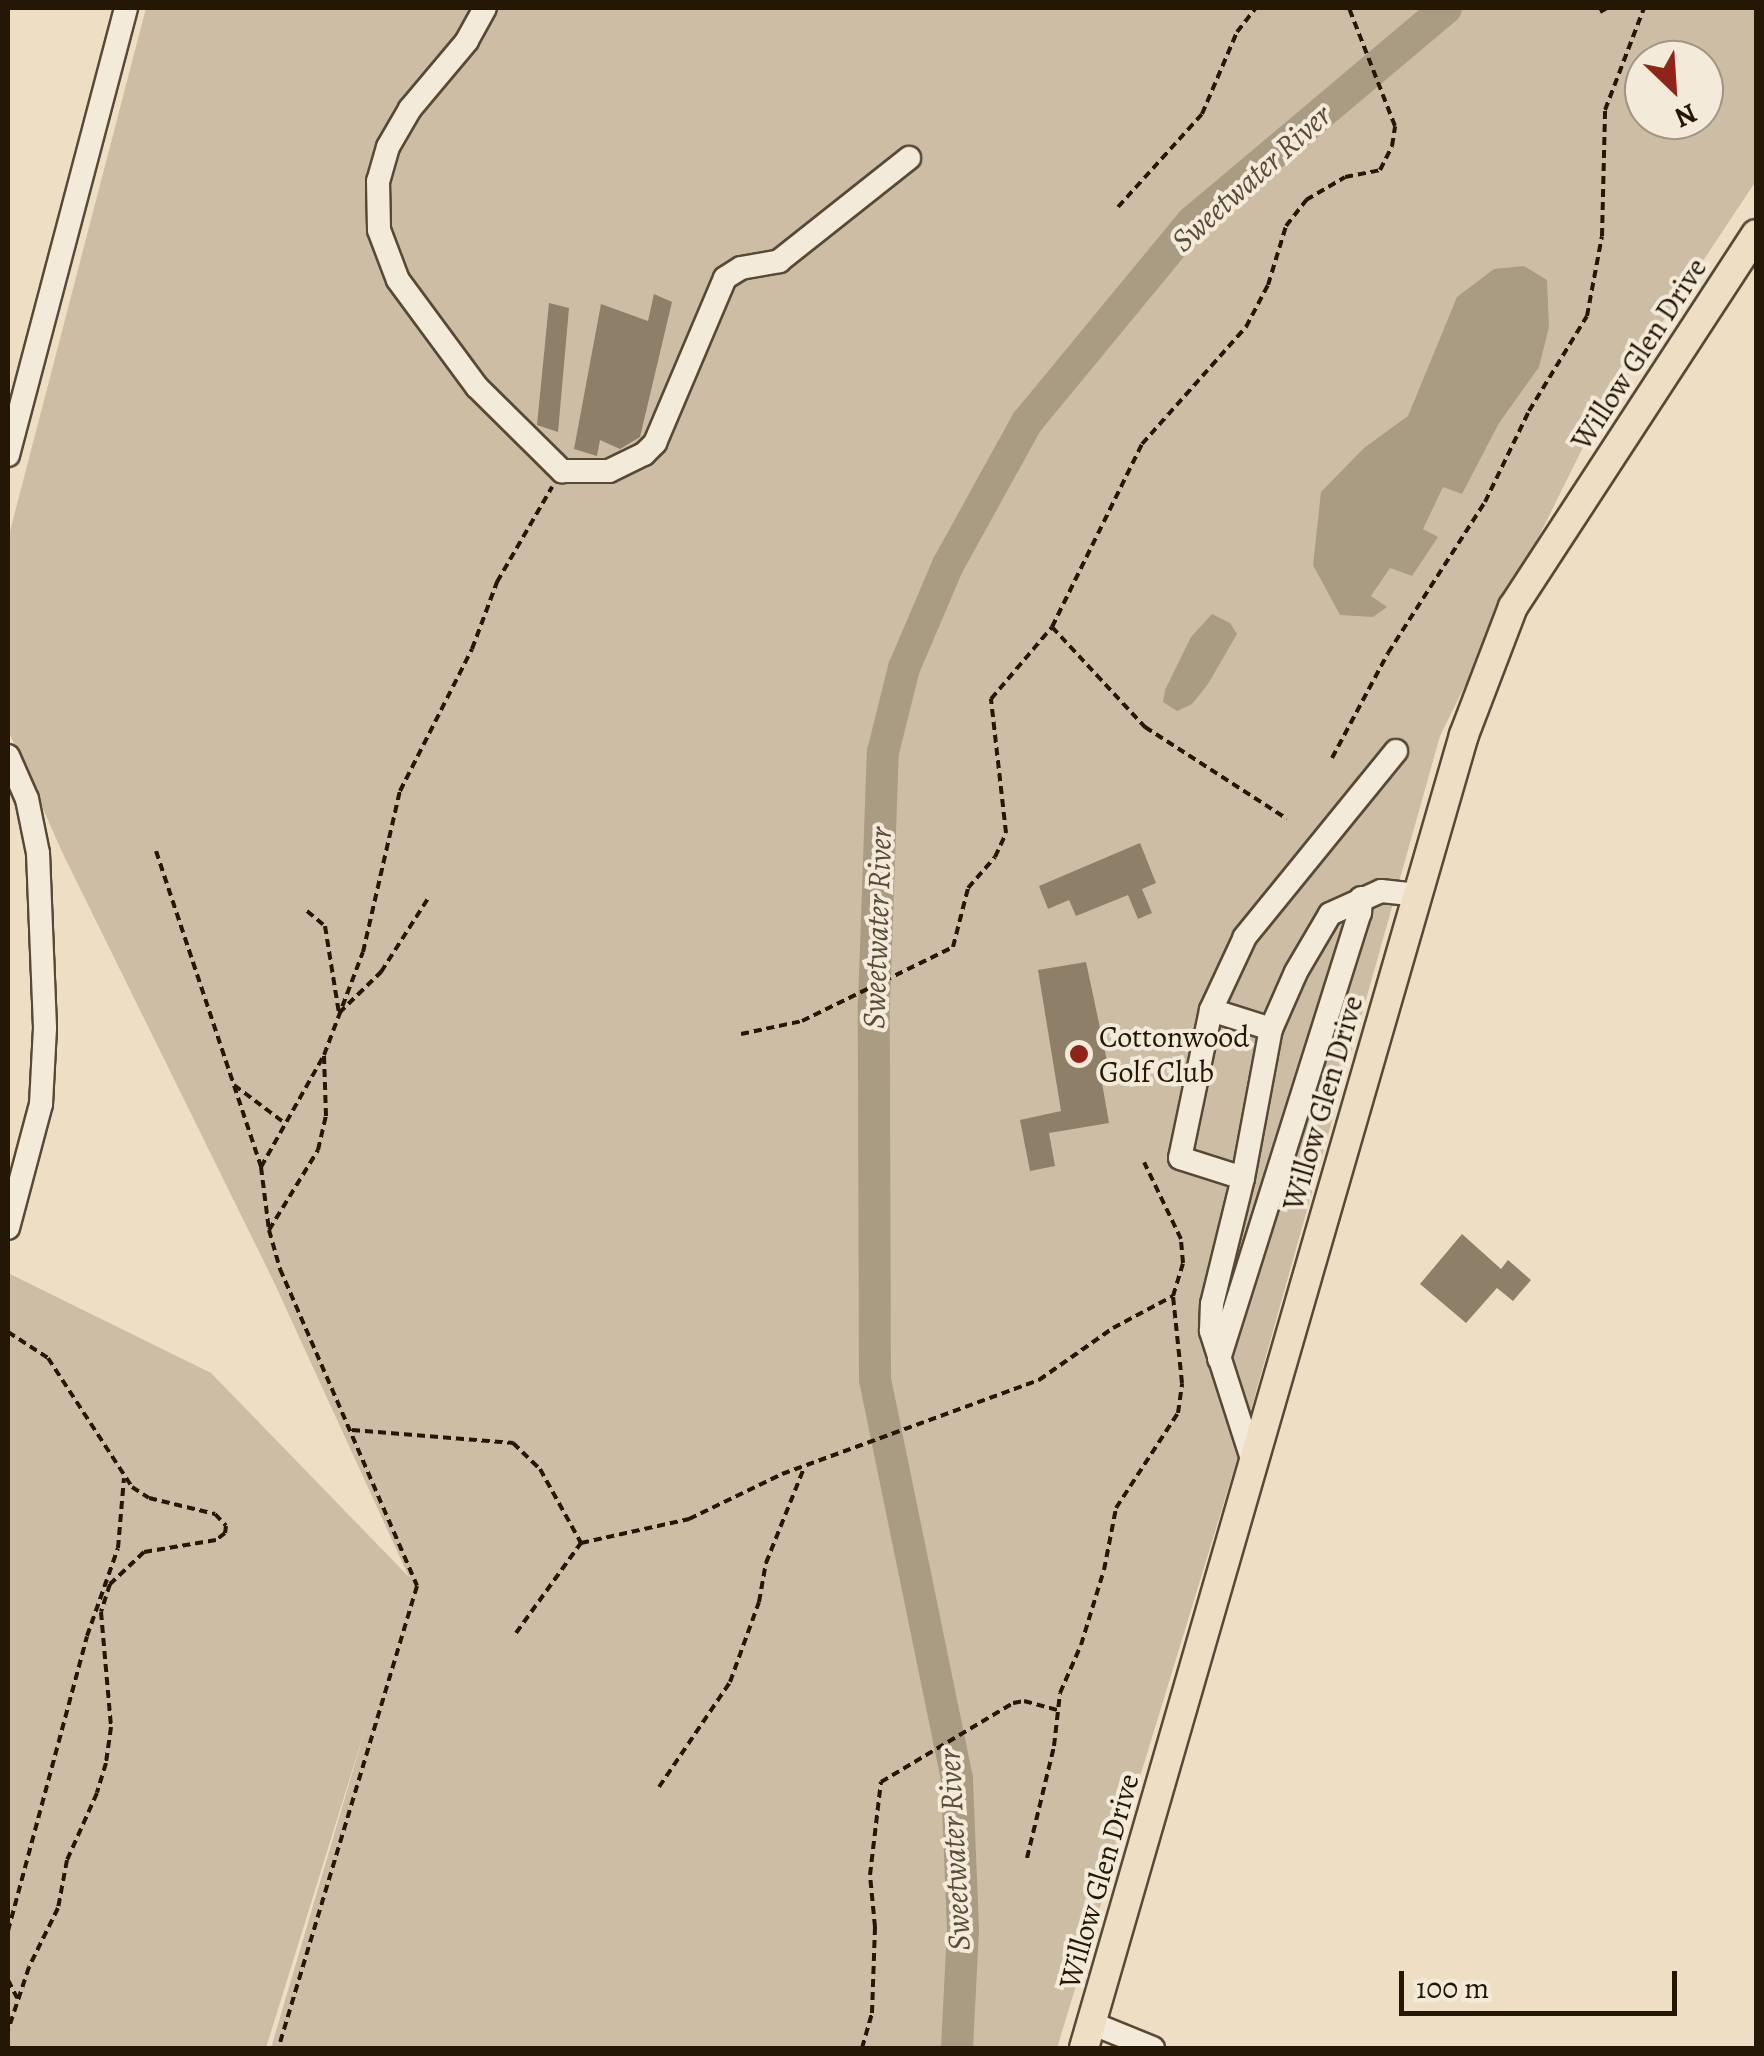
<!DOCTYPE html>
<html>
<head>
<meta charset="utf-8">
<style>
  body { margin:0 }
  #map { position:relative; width:1764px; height:2056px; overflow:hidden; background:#eedfc4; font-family:Alegreya,serif }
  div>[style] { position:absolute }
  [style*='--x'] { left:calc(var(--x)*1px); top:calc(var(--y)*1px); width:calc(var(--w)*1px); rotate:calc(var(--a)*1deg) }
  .green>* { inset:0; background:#ccbda4 }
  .water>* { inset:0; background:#aa9b83 }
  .river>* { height:32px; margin:-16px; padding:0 16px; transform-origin:16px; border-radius:16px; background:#aa9b83 }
  .building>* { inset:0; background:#8e7f69 }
  .path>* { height:4px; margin-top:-2px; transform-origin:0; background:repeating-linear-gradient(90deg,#251706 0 8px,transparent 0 13px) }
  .roads { filter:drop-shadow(2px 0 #574936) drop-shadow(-2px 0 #574936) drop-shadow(0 2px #574936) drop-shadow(0 -2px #574936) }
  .minor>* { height:22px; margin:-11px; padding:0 11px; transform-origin:11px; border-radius:11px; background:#f4ead9 }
  .major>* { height:28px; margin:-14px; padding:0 14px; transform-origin:14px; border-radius:14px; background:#eedfc4 }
  .dots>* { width:28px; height:28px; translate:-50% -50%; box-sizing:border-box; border:5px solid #f4ead9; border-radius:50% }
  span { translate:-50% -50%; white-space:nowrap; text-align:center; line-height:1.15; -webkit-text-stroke:8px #f4ead9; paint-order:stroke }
  .street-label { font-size:30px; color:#251706 }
  .poi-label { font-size:30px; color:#251706 }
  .left { translate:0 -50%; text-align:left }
  .water-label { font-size:32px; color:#5a4c38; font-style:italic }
  .frame { position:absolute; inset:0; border:10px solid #251706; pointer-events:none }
  .north { position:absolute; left:1624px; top:40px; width:100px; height:100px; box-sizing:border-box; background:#f4ead9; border:2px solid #a19685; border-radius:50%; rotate:155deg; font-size:28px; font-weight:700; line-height:40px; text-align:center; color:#251706 }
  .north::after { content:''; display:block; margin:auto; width:35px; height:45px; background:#8f2418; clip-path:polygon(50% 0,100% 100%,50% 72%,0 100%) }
  .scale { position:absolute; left:1399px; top:1971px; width:278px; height:45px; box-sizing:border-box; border:5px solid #251706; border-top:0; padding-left:12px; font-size:30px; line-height:35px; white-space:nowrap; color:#251706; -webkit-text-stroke:8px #f4ead9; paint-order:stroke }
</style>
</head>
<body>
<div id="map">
  <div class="green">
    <i style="clip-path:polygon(evenodd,146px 8px,1756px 8px,1756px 181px,1594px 425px,1440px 736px,1236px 1463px,1057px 2048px,271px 2048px,367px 1723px,266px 2048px,8px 2048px,8px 1273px,211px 1373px,409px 1577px,273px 1280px,63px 854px,8px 730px,8px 539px,146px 8px,1644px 60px,1704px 60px,1704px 120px,1644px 120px,1644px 60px)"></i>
  </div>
  <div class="water">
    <i style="clip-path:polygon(1524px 266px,1547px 280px,1549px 327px,1539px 367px,1499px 423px,1462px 494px,1443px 487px,1423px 529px,1438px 537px,1412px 576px,1390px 568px,1371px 596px,1387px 607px,1373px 617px,1340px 615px,1313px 565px,1321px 492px,1364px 448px,1408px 416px,1457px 297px,1494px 269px)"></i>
    <i style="clip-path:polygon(1212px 614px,1230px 623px,1237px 634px,1208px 684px,1192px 704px,1177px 711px,1163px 702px,1165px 690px,1191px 637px)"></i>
  </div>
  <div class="river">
    <i style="--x:957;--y:2048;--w:119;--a:-87.1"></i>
    <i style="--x:963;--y:1929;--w:150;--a:-92.3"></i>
    <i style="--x:957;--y:1779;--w:407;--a:-101.6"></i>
    <i style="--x:875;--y:1380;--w:376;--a:-90.2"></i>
    <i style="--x:874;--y:1004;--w:252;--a:-88"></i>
    <i style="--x:883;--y:752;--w:87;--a:-76"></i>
    <i style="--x:904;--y:668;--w:112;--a:-66.9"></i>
    <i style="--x:948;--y:565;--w:163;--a:-61.1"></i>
    <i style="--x:1027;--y:422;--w:259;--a:-50.5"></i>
    <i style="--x:1192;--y:222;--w:332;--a:-40.1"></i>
  </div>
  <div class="building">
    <i style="clip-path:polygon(654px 294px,672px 302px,640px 437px,620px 449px,600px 440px,597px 456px,574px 449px,601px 304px,648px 321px)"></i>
    <i style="clip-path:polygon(549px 303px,569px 308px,558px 432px,537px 425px)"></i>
    <i style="clip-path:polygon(1140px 843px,1156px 883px,1142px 889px,1152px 913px,1138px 919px,1128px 895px,1076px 916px,1069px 900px,1048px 909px,1039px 886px)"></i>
    <i style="clip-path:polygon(1086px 962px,1110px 1075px,1101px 1077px,1109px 1123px,1049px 1133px,1055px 1166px,1030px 1171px,1020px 1120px,1061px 1111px,1038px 970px)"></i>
    <i style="clip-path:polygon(1462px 1234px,1501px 1269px,1508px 1260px,1531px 1280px,1513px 1301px,1497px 1288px,1466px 1323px,1420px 1284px)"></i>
  </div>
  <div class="path">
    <i style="--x:1600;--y:12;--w:8;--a:-30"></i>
    <i style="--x:1118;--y:207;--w:125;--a:-47.9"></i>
    <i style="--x:1202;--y:114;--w:89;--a:-66.9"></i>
    <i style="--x:1237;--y:32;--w:31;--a:-52"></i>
    <i style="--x:1052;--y:627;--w:204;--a:-63.8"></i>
    <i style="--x:1142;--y:444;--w:157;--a:-48.4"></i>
    <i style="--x:1246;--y:327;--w:47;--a:-62.4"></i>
    <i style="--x:1268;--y:285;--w:62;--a:-73"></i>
    <i style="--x:1286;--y:226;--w:33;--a:-52"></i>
    <i style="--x:1306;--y:200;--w:45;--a:-30.5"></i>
    <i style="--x:1345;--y:177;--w:36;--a:-11"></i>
    <i style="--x:1380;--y:170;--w:27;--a:-63"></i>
    <i style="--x:1392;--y:146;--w:20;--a:-81"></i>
    <i style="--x:1395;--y:126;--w:127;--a:-111.3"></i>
    <i style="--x:1332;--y:758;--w:119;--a:-61.9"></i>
    <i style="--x:1388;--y:653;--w:179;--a:-57.3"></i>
    <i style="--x:1485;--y:502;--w:101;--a:-64.2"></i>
    <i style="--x:1529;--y:411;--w:111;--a:-58.6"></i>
    <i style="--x:1587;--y:316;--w:81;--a:-79.4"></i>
    <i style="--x:1602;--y:236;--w:126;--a:-88.6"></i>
    <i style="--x:1605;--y:110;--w:109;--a:-69.1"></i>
    <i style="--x:156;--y:851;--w:333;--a:71.6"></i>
    <i style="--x:261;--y:1167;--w:64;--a:82.8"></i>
    <i style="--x:269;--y:1230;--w:41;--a:74.2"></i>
    <i style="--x:280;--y:1269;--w:345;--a:66.6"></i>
    <i style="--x:417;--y:1586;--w:482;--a:106.7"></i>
    <i style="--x:307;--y:911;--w:23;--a:40"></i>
    <i style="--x:325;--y:926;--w:88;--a:80.9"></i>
    <i style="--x:339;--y:1013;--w:59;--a:-44.3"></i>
    <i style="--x:381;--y:972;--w:89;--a:-57.4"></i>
    <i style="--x:741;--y:1034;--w:62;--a:-12"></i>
    <i style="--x:802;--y:1021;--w:168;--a:-26.1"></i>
    <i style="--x:953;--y:947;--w:61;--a:-75.7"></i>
    <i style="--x:968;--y:888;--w:41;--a:-48.9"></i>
    <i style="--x:995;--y:857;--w:26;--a:-65"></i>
    <i style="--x:1006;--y:833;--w:135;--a:-96.4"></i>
    <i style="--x:991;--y:699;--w:94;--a:-49.7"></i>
    <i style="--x:1052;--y:627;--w:137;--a:47.1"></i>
    <i style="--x:1145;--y:727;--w:169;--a:32.9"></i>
    <i style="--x:234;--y:1085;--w:60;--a:36.9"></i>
    <i style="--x:261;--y:1167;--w:129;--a:-60.6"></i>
    <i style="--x:324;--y:1055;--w:110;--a:-69.3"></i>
    <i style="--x:363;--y:952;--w:165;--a:-77.1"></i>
    <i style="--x:400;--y:791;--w:159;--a:-63.1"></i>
    <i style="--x:472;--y:649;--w:72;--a:-69.5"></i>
    <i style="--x:497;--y:582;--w:110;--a:-59.9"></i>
    <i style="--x:269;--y:1230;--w:94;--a:-58.5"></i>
    <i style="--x:318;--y:1150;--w:35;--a:-77"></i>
    <i style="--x:326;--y:1116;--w:61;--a:-91.9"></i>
    <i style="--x:8;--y:1332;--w:48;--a:33"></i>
    <i style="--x:48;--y:1358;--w:154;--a:56.9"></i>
    <i style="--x:132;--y:1487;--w:20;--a:33"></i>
    <i style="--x:149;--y:1498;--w:68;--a:13.6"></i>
    <i style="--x:215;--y:1514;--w:16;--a:47"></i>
    <i style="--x:226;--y:1526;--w:7;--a:98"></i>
    <i style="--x:225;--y:1533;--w:11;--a:142"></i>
    <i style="--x:216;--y:1540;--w:73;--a:170.5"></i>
    <i style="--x:144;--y:1552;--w:47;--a:136.7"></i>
    <i style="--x:110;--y:1584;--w:29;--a:108"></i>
    <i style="--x:101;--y:1612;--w:115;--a:85"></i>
    <i style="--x:111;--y:1727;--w:36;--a:98"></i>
    <i style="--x:106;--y:1763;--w:31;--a:107"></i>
    <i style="--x:97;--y:1793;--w:73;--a:114.1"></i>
    <i style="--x:67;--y:1860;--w:49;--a:100.6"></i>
    <i style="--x:58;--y:1908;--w:66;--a:116.2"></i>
    <i style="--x:29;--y:1967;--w:66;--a:108.4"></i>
    <i style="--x:352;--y:1430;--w:162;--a:4.6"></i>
    <i style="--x:513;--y:1443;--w:37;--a:44"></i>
    <i style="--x:540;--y:1469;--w:85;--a:61"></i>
    <i style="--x:516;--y:1633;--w:111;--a:-54.2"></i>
    <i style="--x:581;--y:1543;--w:111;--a:-12.5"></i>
    <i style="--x:689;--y:1519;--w:103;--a:-25.8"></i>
    <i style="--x:782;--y:1474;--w:274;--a:-20.1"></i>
    <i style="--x:1039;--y:1380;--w:90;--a:-35.1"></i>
    <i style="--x:1113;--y:1328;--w:68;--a:-28.1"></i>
    <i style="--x:1173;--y:1296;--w:34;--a:-73"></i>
    <i style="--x:1183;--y:1263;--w:24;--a:-95"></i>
    <i style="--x:1181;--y:1239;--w:85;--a:-115.7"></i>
    <i style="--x:659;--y:1787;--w:127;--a:-55.9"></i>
    <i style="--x:730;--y:1682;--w:85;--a:-70.1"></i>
    <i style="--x:759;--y:1602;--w:40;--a:-80"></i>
    <i style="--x:766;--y:1563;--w:102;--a:-68.2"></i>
    <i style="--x:1027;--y:1858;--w:115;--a:-76.4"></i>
    <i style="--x:1054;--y:1746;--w:53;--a:-83.5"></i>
    <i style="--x:1060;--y:1693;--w:52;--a:-66.4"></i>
    <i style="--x:1081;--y:1645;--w:78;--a:-73"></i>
    <i style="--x:1104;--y:1570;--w:63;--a:-79"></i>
    <i style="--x:1116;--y:1508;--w:113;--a:-56.9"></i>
    <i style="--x:1178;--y:1413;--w:30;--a:-82"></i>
    <i style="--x:1182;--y:1383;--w:87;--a:-95.9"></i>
    <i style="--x:8;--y:1931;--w:305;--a:-75"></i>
    <i style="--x:87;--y:1636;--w:93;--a:-70.6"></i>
    <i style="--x:118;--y:1548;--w:70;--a:-85.1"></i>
    <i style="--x:8;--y:1980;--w:20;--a:63"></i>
    <i style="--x:862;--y:2048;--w:36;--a:-74"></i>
    <i style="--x:872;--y:2013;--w:86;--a:-88"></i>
    <i style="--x:875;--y:1927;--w:52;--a:-95.5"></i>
    <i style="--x:870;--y:1875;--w:94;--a:-83.3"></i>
    <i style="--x:881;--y:1782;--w:154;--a:-30.9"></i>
    <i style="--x:1013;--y:1703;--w:11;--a:-10"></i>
    <i style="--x:1024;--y:1701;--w:35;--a:15"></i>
  </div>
  <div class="roads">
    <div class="minor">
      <i style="--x:485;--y:8;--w:38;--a:119"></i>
      <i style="--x:467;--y:41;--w:89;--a:130"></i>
      <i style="--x:410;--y:109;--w:44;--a:120.1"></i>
      <i style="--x:388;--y:147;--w:35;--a:106"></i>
      <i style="--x:378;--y:181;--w:49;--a:88.8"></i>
      <i style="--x:379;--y:230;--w:53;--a:69.2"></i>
      <i style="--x:398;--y:280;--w:133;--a:53.6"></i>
      <i style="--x:477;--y:387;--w:120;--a:44.7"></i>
      <i style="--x:562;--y:471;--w:47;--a:0"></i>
      <i style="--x:609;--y:471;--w:39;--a:-26"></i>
      <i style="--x:644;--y:454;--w:16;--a:-45"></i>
      <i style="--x:655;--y:443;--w:179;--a:-67"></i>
      <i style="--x:725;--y:278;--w:19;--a:-32"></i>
      <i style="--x:741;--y:268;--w:39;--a:-10"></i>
      <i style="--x:779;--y:261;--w:166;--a:-38.4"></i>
      <i style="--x:8;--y:455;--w:462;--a:-75.2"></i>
      <i style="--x:1396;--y:751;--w:240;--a:129.1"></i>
      <i style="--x:1245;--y:937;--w:81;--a:115"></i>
      <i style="--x:1211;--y:1010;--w:63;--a:17.6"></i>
      <i style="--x:1271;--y:1029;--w:62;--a:-66.3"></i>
      <i style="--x:1296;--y:972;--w:67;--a:-59.6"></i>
      <i style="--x:1330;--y:914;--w:56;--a:-24.3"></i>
      <i style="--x:1381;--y:891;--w:37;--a:6"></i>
      <i style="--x:8;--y:756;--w:47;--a:66.2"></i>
      <i style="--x:27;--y:799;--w:55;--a:78.5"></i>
      <i style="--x:38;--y:853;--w:175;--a:87.7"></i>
      <i style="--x:45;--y:1028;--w:76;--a:93"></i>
      <i style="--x:41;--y:1104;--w:128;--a:104.9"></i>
      <i style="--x:1211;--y:1010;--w:151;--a:101.8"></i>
      <i style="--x:1180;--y:1158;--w:66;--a:17.6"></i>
      <i style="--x:1219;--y:1359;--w:468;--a:-72.5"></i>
      <i style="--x:1360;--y:913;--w:15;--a:-86"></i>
      <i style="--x:1253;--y:1462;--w:138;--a:-107.8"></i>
      <i style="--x:1211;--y:1331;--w:27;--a:-88"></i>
      <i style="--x:1212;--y:1304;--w:130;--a:-76.2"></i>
      <i style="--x:1243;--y:1178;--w:152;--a:-79.4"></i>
      <i style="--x:1091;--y:2023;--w:67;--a:22"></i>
    </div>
    <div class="major">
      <i style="--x:1084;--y:2048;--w:1367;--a:-73.86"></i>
      <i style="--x:1464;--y:735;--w:137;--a:-69.1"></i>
      <i style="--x:1513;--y:607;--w:445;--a:-56.9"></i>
    </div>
  </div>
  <div class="dots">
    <i style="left:1079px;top:1054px;background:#8f2418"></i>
  </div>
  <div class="street-label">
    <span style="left:1639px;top:354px;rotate:-57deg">Willow Glen Drive</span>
    <span style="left:1323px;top:1103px;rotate:-74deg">Willow Glen Drive</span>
    <span style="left:1099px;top:1881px;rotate:-74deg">Willow Glen Drive</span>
  </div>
  <div class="poi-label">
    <span class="left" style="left:1099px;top:1054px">Cottonwood<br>Golf Club</span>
  </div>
  <div class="water-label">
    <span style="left:1251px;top:178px;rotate:-42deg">Sweetwater River</span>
    <span style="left:877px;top:928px;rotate:-88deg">Sweetwater River</span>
    <span style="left:954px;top:1850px;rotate:-93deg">Sweetwater River</span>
  </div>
  <div class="frame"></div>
  <div class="north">N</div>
  <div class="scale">100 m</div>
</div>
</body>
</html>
